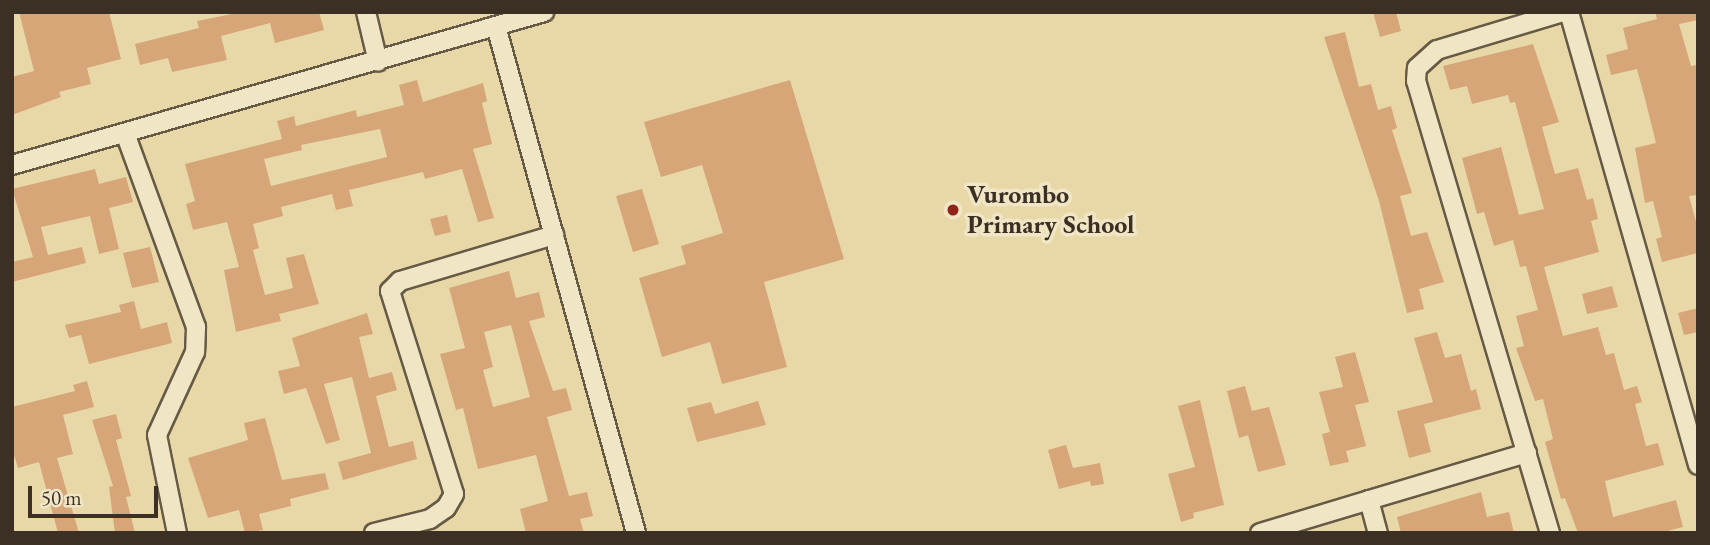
<!DOCTYPE html>
<html>
<head>
<meta charset="utf-8">
<style>
  body { margin:0 }
  #map { position:relative; width:1710px; height:545px; overflow:hidden; background:#e8d8a8; font-family:"EB Garamond",serif }
  div>[style] { position:absolute }
  [style*='--x'] { left:calc(var(--x)*1px); top:calc(var(--y)*1px); width:calc(var(--w)*1px); rotate:calc(var(--a)*1deg) }
  .building>* { inset:0; background:#d6a679 }
  .roads { filter:drop-shadow(2px 0 #675a45) drop-shadow(-2px 0 #675a45) drop-shadow(0 2px #675a45) drop-shadow(0 -2px #675a45) }
  .minor>* { height:18px; margin:-9px; padding:0 9px; transform-origin:9px; border-radius:9px; background:#f0e6c6 }
  .dots>* { width:19px; height:19px; translate:-50% -50%; box-sizing:border-box; border:4px solid #f0e6c6; border-radius:50% }
  span { translate:-50% -50%; white-space:nowrap; text-align:center; line-height:1.15; -webkit-text-stroke:7px #f0e6c6; paint-order:stroke }
  .poi-label { font-size:26px; color:#3c3024; font-weight:700 }
  .left { translate:0 -50%; text-align:left }
  .frame { position:absolute; inset:0; border:14px solid #3c3024; pointer-events:none }
  .scale { position:absolute; left:28px; top:486px; width:130px; height:32px; box-sizing:border-box; border:4px solid #3c3024; border-top:0; padding-left:9px; font-size:21px; line-height:24px; white-space:nowrap; color:#3c3024; -webkit-text-stroke:5px #f0e6c6; paint-order:stroke }
</style>
</head>
<body>
<div id="map">
  <div class="building">
    <i style="clip-path:polygon(19px 12px,109px 12px,121px 59px,87px 68px,91px 84px,59px 92px,61px 97px,12px 115px,12px 77px,34px 71px)"></i>
    <i style="clip-path:polygon(242px 12px,319px 12px,324px 30px,275px 43px,270px 23px,221px 36px,227px 60px,172px 72px,168px 58px,140px 65px,135px 44px,199px 28px,197px 21px)"></i>
    <i style="clip-path:polygon(1373px 12px,1396px 12px,1401px 31px,1380px 37px)"></i>
    <i style="clip-path:polygon(1655px 12px,1698px 12px,1698px 20px,1679px 24px,1691px 66px,1696px 65px,1698px 73px,1698px 195px,1689px 196px,1698px 229px,1698px 253px,1662px 262px,1656px 239px,1662px 237px,1653px 201px,1645px 203px,1635px 148px,1656px 143px,1645px 99px,1637px 69px,1611px 75px,1606px 55px,1628px 49px,1623px 28px,1657px 19px)"></i>
    <i style="clip-path:polygon(1345px 32px,1359px 87px,1371px 84px,1378px 110px,1391px 106px,1397px 128px,1392px 130px,1412px 193px,1400px 196px,1411px 236px,1427px 232px,1444px 282px,1419px 289px,1424px 309px,1407px 313px,1379px 201px,1324px 37px)"></i>
    <i style="clip-path:polygon(1533px 44px,1559px 122px,1542px 127px,1555px 174px,1578px 168px,1587px 200px,1593px 198px,1598px 219px,1591px 221px,1599px 252px,1544px 267px,1563px 336px,1598px 327px,1606px 355px,1614px 353px,1624px 390px,1637px 386px,1642px 402px,1635px 404px,1646px 446px,1658px 443px,1664px 465px,1605px 481px,1613px 517px,1676px 500px,1683px 527px,1660px 533px,1578px 533px,1565px 498px,1561px 499px,1545px 442px,1553px 439px,1543px 399px,1535px 401px,1516px 348px,1524px 346px,1516px 316px,1538px 310px,1526px 266px,1520px 267px,1513px 240px,1494px 246px,1484px 212px,1477px 214px,1462px 158px,1501px 147px,1519px 215px,1544px 209px,1515px 102px,1510px 103px,1508px 95px,1472px 104px,1467px 86px,1450px 90px,1443px 66px)"></i>
    <i style="clip-path:polygon(evenodd,417px 80px,423px 102px,483px 83px,487px 101px,482px 103px,492px 144px,473px 149px,494px 218px,478px 222px,462px 169px,425px 179px,423px 172px,349px 190px,353px 206px,336px 210px,332px 194px,281px 207px,283px 216px,253px 224px,259px 248px,253px 250px,265px 295px,293px 288px,286px 258px,304px 254px,319px 304px,279px 314px,281px 321px,236px 332px,224px 270px,239px 267px,227px 222px,193px 230px,186px 204px,195px 201px,185px 164px,282px 139px,277px 121px,294px 116px,296px 126px,356px 110px,357px 117px,404px 105px,399px 85px,417px 80px,380px 129px,387px 157px,271px 186px,264px 159px,302px 150px,301px 145px,380px 129px)"></i>
    <i style="clip-path:polygon(790px 80px,844px 259px,764px 282px,787px 367px,722px 384px,710px 342px,662px 357px,639px 278px,686px 264px,681px 246px,723px 233px,702px 165px,661px 177px,644px 122px)"></i>
    <i style="clip-path:polygon(95px 169px,99px 184px,126px 177px,133px 202px,109px 208px,119px 249px,99px 254px,90px 216px,41px 227px,48px 255px,82px 247px,86px 263px,12px 282px,12px 262px,33px 257px,12px 189px)"></i>
    <i style="clip-path:polygon(642px 189px,659px 244px,633px 252px,616px 196px)"></i>
    <i style="clip-path:polygon(447px 215px,451px 232px,435px 236px,430px 219px)"></i>
    <i style="clip-path:polygon(150px 247px,159px 282px,132px 288px,123px 253px)"></i>
    <i style="clip-path:polygon(evenodd,509px 271px,516px 298px,539px 292px,545px 317px,529px 321px,553px 391px,566px 388px,572px 410px,547px 417px,569px 496px,587px 492px,593px 516px,580px 519px,584px 533px,526px 533px,520px 509px,548px 501px,536px 455px,478px 469px,463px 408px,456px 410px,440px 354px,465px 348px,449px 288px,509px 271px,511px 325px,530px 397px,493px 407px,483px 370px,493px 367px,484px 332px,511px 325px)"></i>
    <i style="clip-path:polygon(1612px 286px,1618px 307px,1587px 314px,1582px 294px)"></i>
    <i style="clip-path:polygon(134px 301px,141px 329px,167px 322px,172px 343px,89px 364px,81px 335px,69px 338px,65px 325px,121px 312px,119px 305px)"></i>
    <i style="clip-path:polygon(1698px 308px,1698px 332px,1684px 335px,1678px 313px)"></i>
    <i style="clip-path:polygon(367px 313px,373px 334px,359px 337px,369px 378px,392px 372px,397px 390px,376px 396px,389px 447px,413px 441px,417px 459px,343px 480px,338px 462px,371px 453px,352px 377px,324px 384px,340px 440px,326px 444px,306px 388px,284px 394px,278px 371px,300px 366px,292px 338px)"></i>
    <i style="clip-path:polygon(1437px 332px,1445px 358px,1461px 354px,1471px 391px,1476px 389px,1481px 409px,1424px 424px,1431px 452px,1409px 458px,1397px 411px,1433px 402px,1414px 338px)"></i>
    <i style="clip-path:polygon(1355px 352px,1369px 402px,1355px 405px,1366px 446px,1346px 451px,1349px 462px,1330px 466px,1322px 434px,1330px 432px,1319px 392px,1343px 387px,1335px 357px)"></i>
    <i style="clip-path:polygon(87px 381px,94px 407px,63px 415px,73px 454px,57px 458px,79px 533px,58px 533px,39px 462px,18px 468px,12px 448px,12px 407px,75px 391px,73px 385px)"></i>
    <i style="clip-path:polygon(1245px 386px,1252px 411px,1269px 407px,1286px 465px,1258px 472px,1248px 435px,1239px 438px,1227px 391px)"></i>
    <i style="clip-path:polygon(1200px 400px,1224px 505px,1193px 513px,1194px 518px,1181px 522px,1168px 474px,1195px 467px,1178px 406px)"></i>
    <i style="clip-path:polygon(758px 401px,766px 425px,697px 442px,687px 408px,711px 402px,715px 414px)"></i>
    <i style="clip-path:polygon(116px 414px,122px 438px,116px 440px,131px 496px,126px 497px,135px 533px,115px 533px,109px 487px,113px 486px,92px 420px)"></i>
    <i style="clip-path:polygon(265px 418px,282px 480px,325px 473px,329px 489px,290px 499px,291px 506px,259px 514px,263px 530px,245px 533px,239px 510px,208px 518px,188px 458px,248px 440px,244px 423px)"></i>
    <i style="clip-path:polygon(1066px 445px,1073px 468px,1100px 463px,1104px 484px,1091px 486px,1090px 481px,1059px 489px,1048px 450px)"></i>
    <i style="clip-path:polygon(1481px 492px,1487px 517px,1509px 512px,1514px 533px,1401px 533px,1397px 517px)"></i>
  </div>
  <div class="roads">
    <div class="minor">
      <i style="--x:366;--y:12;--w:51;--a:76.5"></i>
      <i style="--x:1569;--y:12;--w:471;--a:74.1"></i>
      <i style="--x:496;--y:26;--w:526;--a:74.56"></i>
      <i style="--x:125;--y:133;--w:207;--a:69.9"></i>
      <i style="--x:196;--y:327;--w:25;--a:92"></i>
      <i style="--x:195;--y:352;--w:91;--a:114.6"></i>
      <i style="--x:157;--y:435;--w:100;--a:78.5"></i>
      <i style="--x:12;--y:165;--w:554;--a:-16.04"></i>
      <i style="--x:1369;--y:500;--w:165;--a:-16.6"></i>
      <i style="--x:374;--y:533;--w:58;--a:-14"></i>
      <i style="--x:430;--y:519;--w:19;--a:-35"></i>
      <i style="--x:446;--y:508;--w:16;--a:-60"></i>
      <i style="--x:454;--y:494;--w:213;--a:-107.5"></i>
      <i style="--x:390;--y:291;--w:14;--a:-45"></i>
      <i style="--x:400;--y:281;--w:161;--a:-16.6"></i>
      <i style="--x:1260;--y:533;--w:114;--a:-16.8"></i>
      <i style="--x:1369;--y:500;--w:34;--a:75"></i>
      <i style="--x:1550;--y:533;--w:471;--a:-106.5"></i>
      <i style="--x:1416;--y:81;--w:13;--a:-86"></i>
      <i style="--x:1417;--y:68;--w:27;--a:-42"></i>
      <i style="--x:1437;--y:50;--w:132;--a:-16.8"></i>
    </div>
  </div>
  <div class="dots">
    <i style="left:953px;top:210px;background:#8f2418"></i>
  </div>
  <div class="poi-label">
    <span class="left" style="left:967px;top:210px">Vurombo<br>Primary School</span>
  </div>
  <div class="frame"></div>
  <div class="scale">50 m</div>
</div>
</body>
</html>
